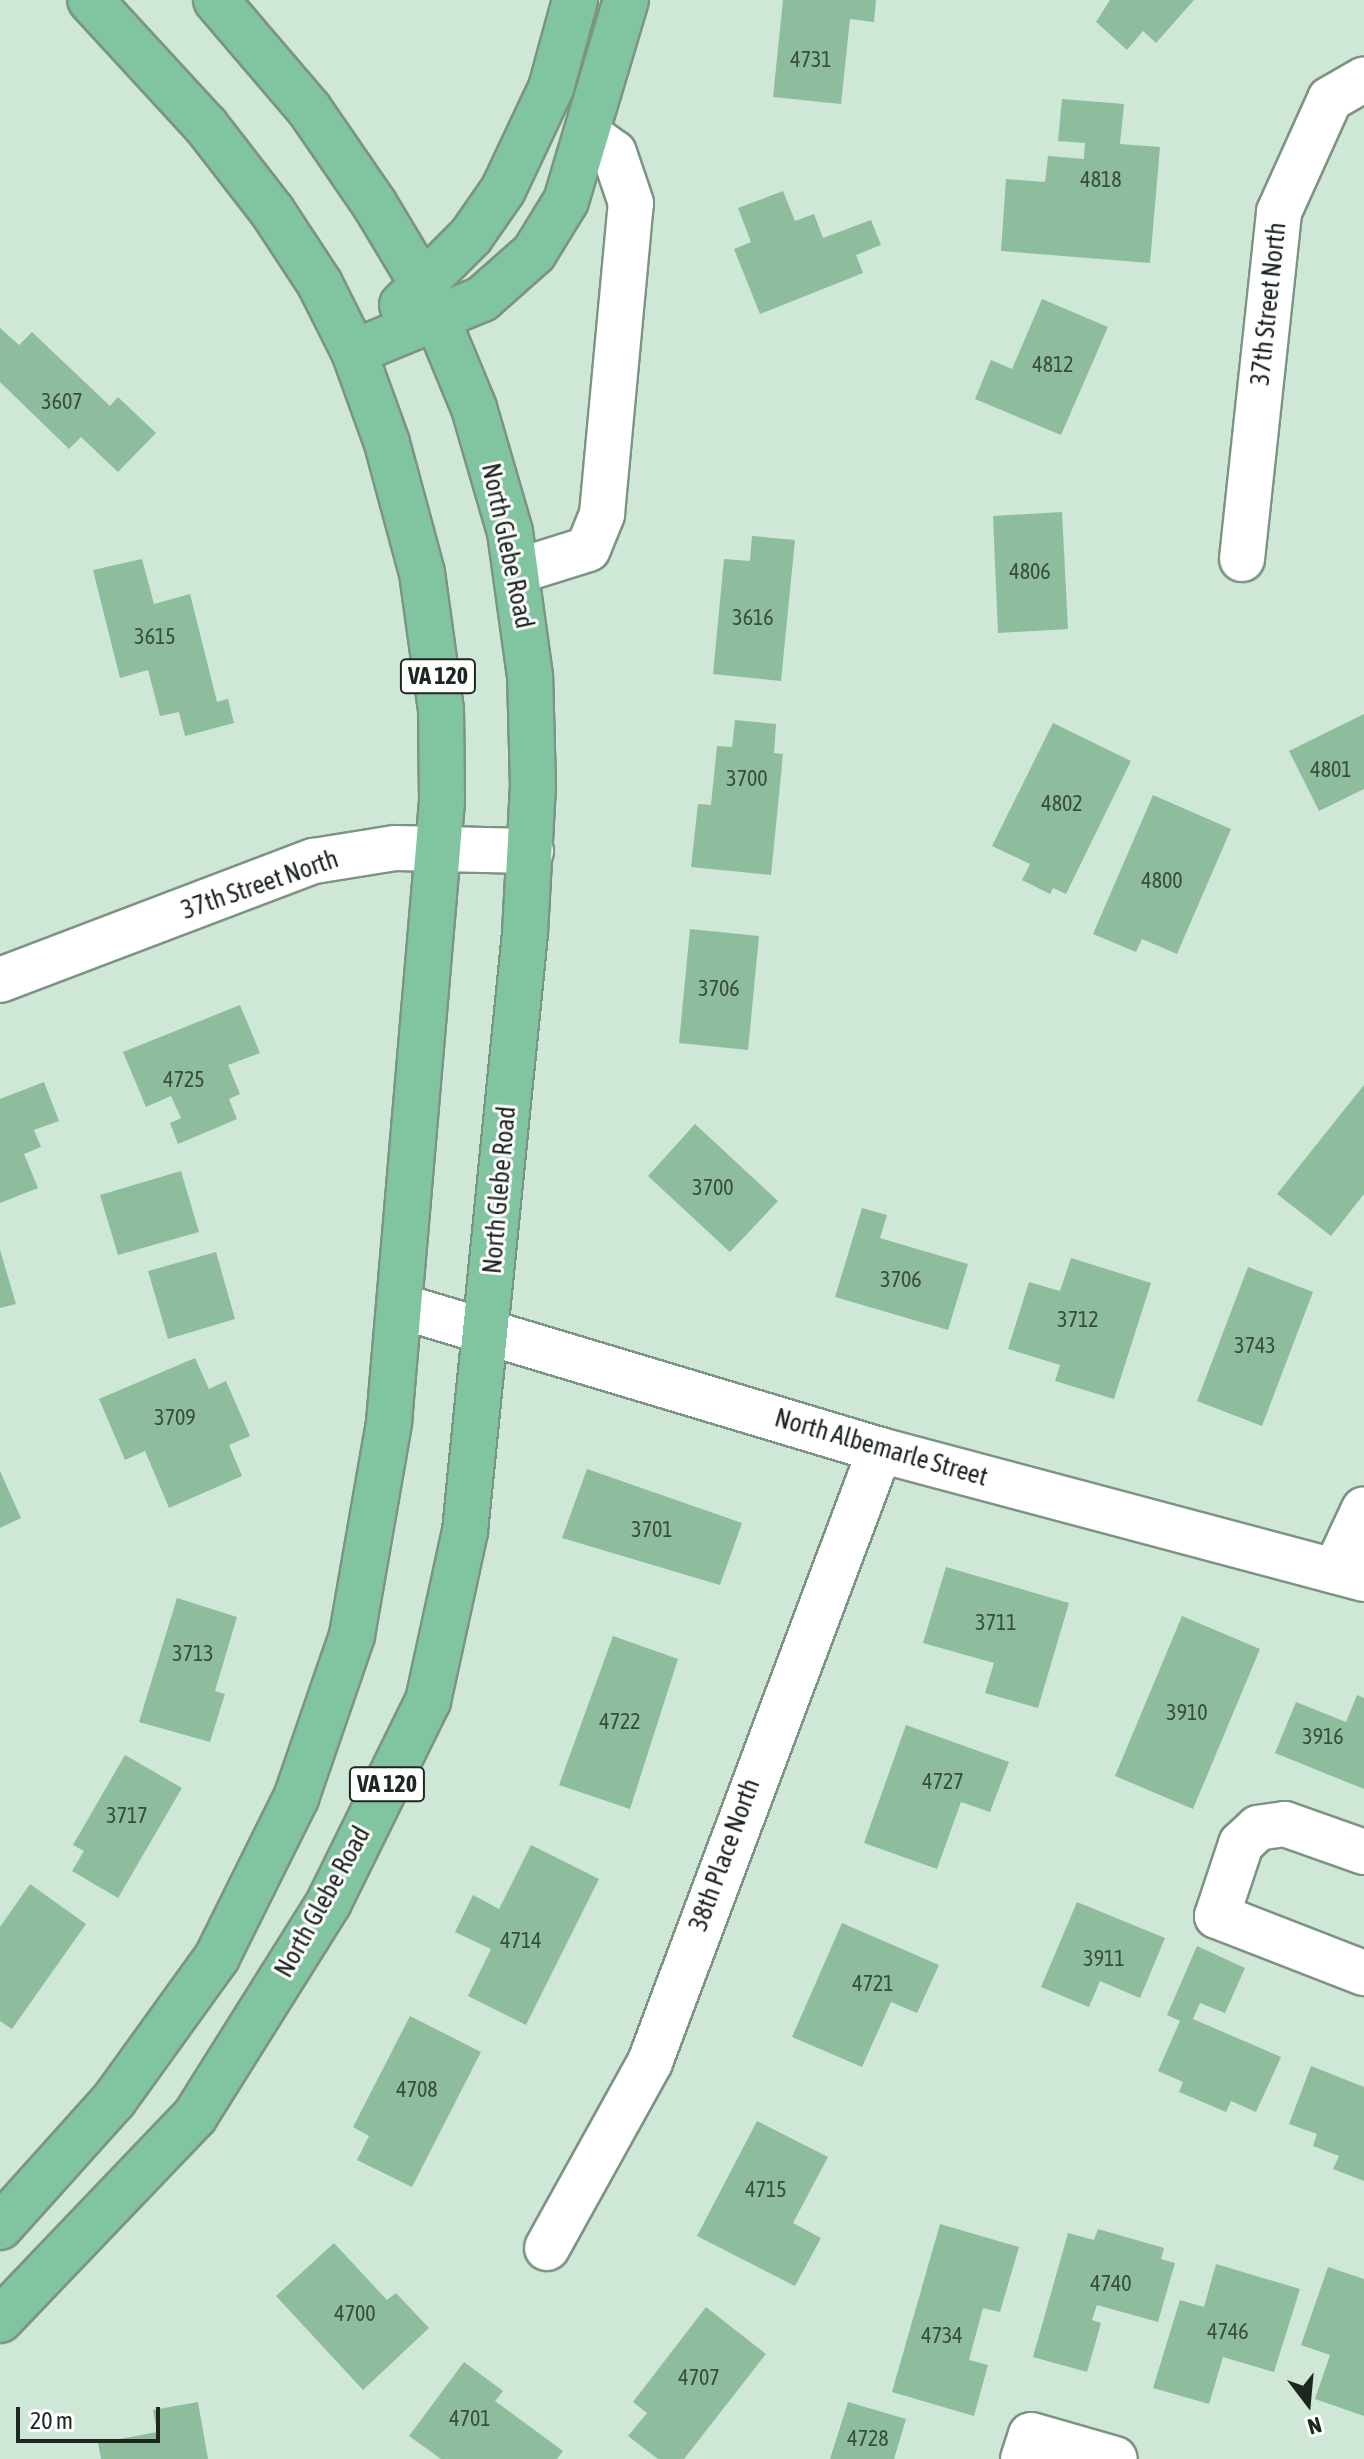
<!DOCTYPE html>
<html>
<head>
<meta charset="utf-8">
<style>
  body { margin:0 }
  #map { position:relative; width:1364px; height:2459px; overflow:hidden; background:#cfe7d6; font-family:"Asap Condensed",sans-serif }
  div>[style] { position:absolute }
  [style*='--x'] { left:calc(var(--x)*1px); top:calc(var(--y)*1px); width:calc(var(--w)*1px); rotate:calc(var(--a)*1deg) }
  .building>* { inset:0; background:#8ebd9d }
  .roads { filter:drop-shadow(2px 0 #7d9383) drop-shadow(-2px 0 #7d9383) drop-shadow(0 2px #7d9383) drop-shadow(0 -2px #7d9383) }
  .minor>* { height:44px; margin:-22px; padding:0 22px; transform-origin:22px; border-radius:22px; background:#fff }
  .major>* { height:44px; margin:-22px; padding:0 22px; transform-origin:22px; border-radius:22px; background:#80c5a0 }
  span { translate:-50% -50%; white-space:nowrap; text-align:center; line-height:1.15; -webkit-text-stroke:6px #fff; paint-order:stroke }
  .number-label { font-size:22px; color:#3a4c3f }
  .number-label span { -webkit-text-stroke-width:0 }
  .shield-label span { padding:2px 6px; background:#fff; border:2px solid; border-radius:6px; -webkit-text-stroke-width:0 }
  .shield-label { font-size:24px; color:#1e2620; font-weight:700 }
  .street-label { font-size:26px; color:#1e2620 }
  .north { position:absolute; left:1268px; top:2363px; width:80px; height:80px; -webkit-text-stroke:6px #fff; paint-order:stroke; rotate:164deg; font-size:22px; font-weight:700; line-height:32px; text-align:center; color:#1e2620 }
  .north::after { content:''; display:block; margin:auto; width:28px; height:36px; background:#1e2620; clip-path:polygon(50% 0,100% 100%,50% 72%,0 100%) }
  .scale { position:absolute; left:16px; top:2407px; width:144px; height:36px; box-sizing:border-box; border:4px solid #1e2620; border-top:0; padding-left:10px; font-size:24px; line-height:28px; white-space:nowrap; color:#1e2620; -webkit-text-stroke:6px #fff; paint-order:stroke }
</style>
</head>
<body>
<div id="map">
  <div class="building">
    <i style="clip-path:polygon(783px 0,876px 0,874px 22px,850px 19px,841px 104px,773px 97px)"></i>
    <i style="clip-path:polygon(1110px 0,1194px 0,1156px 43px,1143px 31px,1127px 50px,1096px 22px)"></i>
    <i style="clip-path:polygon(1062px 99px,1124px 104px,1120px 144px,1160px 147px,1150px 263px,1001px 251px,1006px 179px,1045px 182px,1048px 156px,1084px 159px,1085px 143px,1058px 141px)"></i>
    <i style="clip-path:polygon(783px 191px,795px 221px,814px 214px,823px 238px,871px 220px,881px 245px,856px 255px,863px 273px,760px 314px,734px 249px,751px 242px,738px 208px)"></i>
    <i style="clip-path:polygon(1042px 299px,1108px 327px,1061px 435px,975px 399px,991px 360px,1012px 369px)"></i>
    <i style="clip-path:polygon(0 328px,19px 345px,32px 332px,110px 406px,118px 397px,156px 433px,118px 472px,81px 437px,69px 449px,0 382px)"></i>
    <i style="clip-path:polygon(1062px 512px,1068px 629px,998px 633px,993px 516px)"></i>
    <i style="clip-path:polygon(752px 536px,795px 540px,781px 681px,713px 674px,724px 559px,750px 561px)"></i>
    <i style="clip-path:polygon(142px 559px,154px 604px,190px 594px,217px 702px,228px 699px,234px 723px,185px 736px,179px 712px,160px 716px,148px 670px,120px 678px,93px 570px)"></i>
    <i style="clip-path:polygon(1364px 714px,1364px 789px,1319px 811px,1289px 751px)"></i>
    <i style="clip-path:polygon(735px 720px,776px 724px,774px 753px,783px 754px,771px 875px,691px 867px,698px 804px,711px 805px,717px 746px,732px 747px)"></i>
    <i style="clip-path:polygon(1053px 723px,1131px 761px,1066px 894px,1053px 888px,1050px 894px,1022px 880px,1030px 864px,992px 846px)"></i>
    <i style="clip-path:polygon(1153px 795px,1231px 829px,1177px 954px,1142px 939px,1136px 952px,1093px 934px)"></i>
    <i style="clip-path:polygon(690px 929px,759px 936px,748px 1050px,679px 1043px)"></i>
    <i style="clip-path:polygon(240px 1005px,260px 1053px,228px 1065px,240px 1094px,229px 1099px,237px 1119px,178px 1144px,170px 1123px,181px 1118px,171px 1096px,146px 1107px,123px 1052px)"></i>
    <i style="clip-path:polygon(44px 1082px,59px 1121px,34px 1130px,41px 1147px,24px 1154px,38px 1188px,0 1203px,0 1099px)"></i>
    <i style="clip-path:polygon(1364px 1085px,1364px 1194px,1331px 1236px,1277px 1194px)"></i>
    <i style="clip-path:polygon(695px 1124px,778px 1201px,730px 1252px,648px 1176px)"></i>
    <i style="clip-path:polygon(181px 1171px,199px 1232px,118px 1255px,100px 1195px)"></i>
    <i style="clip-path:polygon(862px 1208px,887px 1215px,880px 1238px,968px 1264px,948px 1330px,835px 1297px)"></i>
    <i style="clip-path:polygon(0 1250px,16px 1304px,0 1308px)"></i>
    <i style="clip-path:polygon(216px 1252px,235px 1319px,168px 1339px,148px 1271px)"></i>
    <i style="clip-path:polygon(1071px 1258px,1151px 1283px,1114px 1399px,1055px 1381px,1060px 1365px,1008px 1349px,1029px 1282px,1060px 1291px)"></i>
    <i style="clip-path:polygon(1248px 1267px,1313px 1292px,1262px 1426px,1197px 1401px)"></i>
    <i style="clip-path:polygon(195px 1358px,209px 1389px,226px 1381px,250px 1436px,229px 1445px,242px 1476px,169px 1508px,145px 1451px,125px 1460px,99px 1399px)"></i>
    <i style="clip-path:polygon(587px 1469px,742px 1523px,720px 1585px,562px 1538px)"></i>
    <i style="clip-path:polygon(0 1471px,21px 1518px,0 1528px)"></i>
    <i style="clip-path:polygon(946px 1567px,1069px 1603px,1038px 1708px,985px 1693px,994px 1663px,923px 1643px)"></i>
    <i style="clip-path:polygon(177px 1598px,237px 1617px,215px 1691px,225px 1694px,210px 1742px,139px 1722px)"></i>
    <i style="clip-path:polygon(1182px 1616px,1260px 1649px,1193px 1809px,1115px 1776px)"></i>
    <i style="clip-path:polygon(613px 1636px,678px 1659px,630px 1809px,559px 1785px)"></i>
    <i style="clip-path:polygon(1357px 1695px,1364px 1698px,1364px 1789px,1275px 1753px,1296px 1702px,1346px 1722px)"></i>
    <i style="clip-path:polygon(906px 1725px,1009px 1762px,990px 1812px,961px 1802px,937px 1869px,864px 1843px)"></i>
    <i style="clip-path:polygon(125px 1755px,182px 1788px,118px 1898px,72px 1871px,84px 1851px,73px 1845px)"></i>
    <i style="clip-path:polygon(531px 1845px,599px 1879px,526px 2025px,468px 1996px,491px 1949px,455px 1932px,473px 1895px,499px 1909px)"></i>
    <i style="clip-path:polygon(30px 1884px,86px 1924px,12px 2029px,0 2021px,0 1927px)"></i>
    <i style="clip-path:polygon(1077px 1902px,1165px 1938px,1140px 1998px,1100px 1981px,1089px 2007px,1041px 1987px)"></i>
    <i style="clip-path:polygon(842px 1923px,939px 1965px,917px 2013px,891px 2002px,862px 2067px,792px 2037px)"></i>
    <i style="clip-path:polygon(1197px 1946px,1245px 1968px,1225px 2013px,1200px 2003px,1193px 2019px,1281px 2057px,1256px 2112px,1231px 2101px,1226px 2112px,1179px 2092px,1183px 2082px,1158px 2071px,1180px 2021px,1167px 2015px)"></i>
    <i style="clip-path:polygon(410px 2016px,481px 2052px,412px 2187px,357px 2160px,369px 2136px,353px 2127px)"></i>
    <i style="clip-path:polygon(1311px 2066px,1364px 2087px,1364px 2181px,1333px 2169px,1339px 2156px,1313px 2146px,1317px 2134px,1289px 2124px)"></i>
    <i style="clip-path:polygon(757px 2121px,828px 2157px,793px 2223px,821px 2238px,795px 2286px,697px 2236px)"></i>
    <i style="clip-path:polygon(940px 2224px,1019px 2247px,1000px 2312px,983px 2308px,969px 2360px,988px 2365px,974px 2416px,892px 2392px)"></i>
    <i style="clip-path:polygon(1098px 2229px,1164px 2248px,1161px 2259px,1175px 2263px,1158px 2322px,1097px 2305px,1092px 2320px,1101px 2323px,1087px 2372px,1033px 2357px,1068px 2233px,1094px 2240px)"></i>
    <i style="clip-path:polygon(334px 2243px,387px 2300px,396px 2293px,429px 2328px,363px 2390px,276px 2296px)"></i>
    <i style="clip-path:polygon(1216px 2264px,1300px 2289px,1274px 2372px,1223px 2357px,1209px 2404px,1153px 2388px,1180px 2300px,1204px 2307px)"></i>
    <i style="clip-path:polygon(1328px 2267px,1364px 2279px,1364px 2416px,1315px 2399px,1330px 2355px,1301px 2345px)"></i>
    <i style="clip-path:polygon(706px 2307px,766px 2354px,684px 2459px,658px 2459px,628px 2436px,647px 2413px,633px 2402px)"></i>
    <i style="clip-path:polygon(464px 2362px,503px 2391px,495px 2401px,563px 2451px,557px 2459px,441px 2459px,409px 2436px)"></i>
    <i style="clip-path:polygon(198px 2402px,208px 2459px,101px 2459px,98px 2443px,157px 2432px,153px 2410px)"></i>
    <i style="clip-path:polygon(848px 2402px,906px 2419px,894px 2459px,830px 2459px)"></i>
  </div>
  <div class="roads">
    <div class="minor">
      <i style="--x:1242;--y:559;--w:349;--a:-83.9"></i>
      <i style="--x:1279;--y:212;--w:124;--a:-65.7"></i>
      <i style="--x:1330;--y:99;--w:39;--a:-30"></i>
      <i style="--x:518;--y:571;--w:73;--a:-17.4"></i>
      <i style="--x:588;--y:549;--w:38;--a:-68"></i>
      <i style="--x:602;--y:514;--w:312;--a:-84.7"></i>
      <i style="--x:631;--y:203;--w:53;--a:-108.8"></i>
      <i style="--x:614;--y:153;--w:32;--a:-144"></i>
      <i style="--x:0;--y:980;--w:336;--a:-20.8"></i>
      <i style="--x:314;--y:861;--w:82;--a:-9.1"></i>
      <i style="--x:395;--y:848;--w:136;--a:1.3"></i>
      <i style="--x:400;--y:1306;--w:501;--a:16.7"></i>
      <i style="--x:880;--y:1450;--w:501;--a:14.92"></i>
      <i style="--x:1335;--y:1571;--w:68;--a:-64.9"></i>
      <i style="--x:1364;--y:1852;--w:84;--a:-160.5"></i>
      <i style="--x:1285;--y:1824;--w:27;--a:172"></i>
      <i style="--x:1258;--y:1828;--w:23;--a:137"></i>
      <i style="--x:1241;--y:1844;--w:76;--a:108.4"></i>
      <i style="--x:1217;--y:1916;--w:158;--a:21.2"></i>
      <i style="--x:547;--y:2248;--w:213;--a:-61"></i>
      <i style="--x:650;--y:2062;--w:654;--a:-69.4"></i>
      <i style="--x:1023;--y:2459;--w:25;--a:-72"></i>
      <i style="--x:1031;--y:2435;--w:87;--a:15.9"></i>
    </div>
    <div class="major">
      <i style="--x:402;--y:305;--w:98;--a:-45"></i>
      <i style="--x:471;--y:236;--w:56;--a:-55.2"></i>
      <i style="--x:503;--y:190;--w:113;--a:-64.8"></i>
      <i style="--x:551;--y:88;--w:91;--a:-74.7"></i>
      <i style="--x:354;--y:352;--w:139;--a:-22.5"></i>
      <i style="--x:482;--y:299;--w:69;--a:-41.5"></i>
      <i style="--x:534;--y:253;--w:61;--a:-58.4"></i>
      <i style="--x:566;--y:201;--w:210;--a:-73.4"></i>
      <i style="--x:0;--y:2227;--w:171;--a:-48.1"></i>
      <i style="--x:114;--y:2100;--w:176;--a:-54.2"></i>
      <i style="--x:217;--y:1957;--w:178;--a:-63.6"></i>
      <i style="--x:296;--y:1798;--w:172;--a:-71"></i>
      <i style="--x:352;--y:1635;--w:216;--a:-80.1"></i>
      <i style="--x:389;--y:1422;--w:623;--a:-85.12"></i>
      <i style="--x:442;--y:801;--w:91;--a:-90.6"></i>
      <i style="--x:441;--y:710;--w:138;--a:-97.9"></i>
      <i style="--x:422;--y:573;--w:135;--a:-105.1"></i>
      <i style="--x:387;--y:443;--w:97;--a:-109.9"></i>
      <i style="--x:354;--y:352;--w:76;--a:-116.6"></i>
      <i style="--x:320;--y:284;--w:87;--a:-123.3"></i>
      <i style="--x:272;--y:211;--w:108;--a:-127.8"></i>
      <i style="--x:206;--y:126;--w:171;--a:-132.6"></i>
      <i style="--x:0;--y:2320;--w:282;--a:-46.3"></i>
      <i style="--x:195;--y:2116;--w:252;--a:-57.9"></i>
      <i style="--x:329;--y:1902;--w:224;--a:-63.8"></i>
      <i style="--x:428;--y:1701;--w:174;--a:-77.7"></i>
      <i style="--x:465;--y:1531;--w:601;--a:-84.27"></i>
      <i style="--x:525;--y:933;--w:146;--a:-86.9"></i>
      <i style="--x:533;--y:787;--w:111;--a:-91.5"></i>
      <i style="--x:530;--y:676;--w:145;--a:-97.9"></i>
      <i style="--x:510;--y:532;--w:129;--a:-106.2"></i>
      <i style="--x:474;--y:408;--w:133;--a:-112.5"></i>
      <i style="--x:423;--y:285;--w:93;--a:-121"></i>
      <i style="--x:375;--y:205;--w:116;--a:-124.5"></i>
      <i style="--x:309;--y:109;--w:143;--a:-130.5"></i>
    </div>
  </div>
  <div class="number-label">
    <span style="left:811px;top:60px">4731</span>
    <span style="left:1101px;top:180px">4818</span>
    <span style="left:1053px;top:365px">4812</span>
    <span style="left:62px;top:402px">3607</span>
    <span style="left:1030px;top:572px">4806</span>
    <span style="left:753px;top:618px">3616</span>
    <span style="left:155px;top:637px">3615</span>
    <span style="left:1331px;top:770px">4801</span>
    <span style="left:747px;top:779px">3700</span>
    <span style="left:1062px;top:804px">4802</span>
    <span style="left:1162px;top:881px">4800</span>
    <span style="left:719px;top:989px">3706</span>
    <span style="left:184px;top:1080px">4725</span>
    <span style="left:713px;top:1188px">3700</span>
    <span style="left:901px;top:1280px">3706</span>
    <span style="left:1078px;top:1320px">3712</span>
    <span style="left:1255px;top:1346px">3743</span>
    <span style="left:175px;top:1418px">3709</span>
    <span style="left:652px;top:1530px">3701</span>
    <span style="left:996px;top:1623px">3711</span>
    <span style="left:193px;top:1654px">3713</span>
    <span style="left:1187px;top:1713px">3910</span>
    <span style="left:620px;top:1722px">4722</span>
    <span style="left:1323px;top:1737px">3916</span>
    <span style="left:943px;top:1782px">4727</span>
    <span style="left:127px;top:1816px">3717</span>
    <span style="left:521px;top:1941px">4714</span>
    <span style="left:1104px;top:1959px">3911</span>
    <span style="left:873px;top:1984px">4721</span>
    <span style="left:417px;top:2090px">4708</span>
    <span style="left:766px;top:2190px">4715</span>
    <span style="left:1111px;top:2284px">4740</span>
    <span style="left:355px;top:2314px">4700</span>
    <span style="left:1228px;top:2332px">4746</span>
    <span style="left:942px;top:2336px">4734</span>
    <span style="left:699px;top:2378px">4707</span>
    <span style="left:470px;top:2419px">4701</span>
    <span style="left:868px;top:2439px">4728</span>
  </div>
  <div class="shield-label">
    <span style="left:438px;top:676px">VA 120</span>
    <span style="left:387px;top:1784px">VA 120</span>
  </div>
  <div class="street-label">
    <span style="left:1269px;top:304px;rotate:-84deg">37th Street North</span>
    <span style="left:507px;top:546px;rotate:78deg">North Glebe Road</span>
    <span style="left:260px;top:885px;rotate:-19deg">37th Street North</span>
    <span style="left:500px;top:1190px;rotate:-85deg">North Glebe Road</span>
    <span style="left:881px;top:1448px;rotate:16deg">North Albemarle Street</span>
    <span style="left:725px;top:1855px;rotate:-70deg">38th Place North</span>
    <span style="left:323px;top:1902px;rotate:-61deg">North Glebe Road</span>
  </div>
  <div class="north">N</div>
  <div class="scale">20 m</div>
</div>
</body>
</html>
